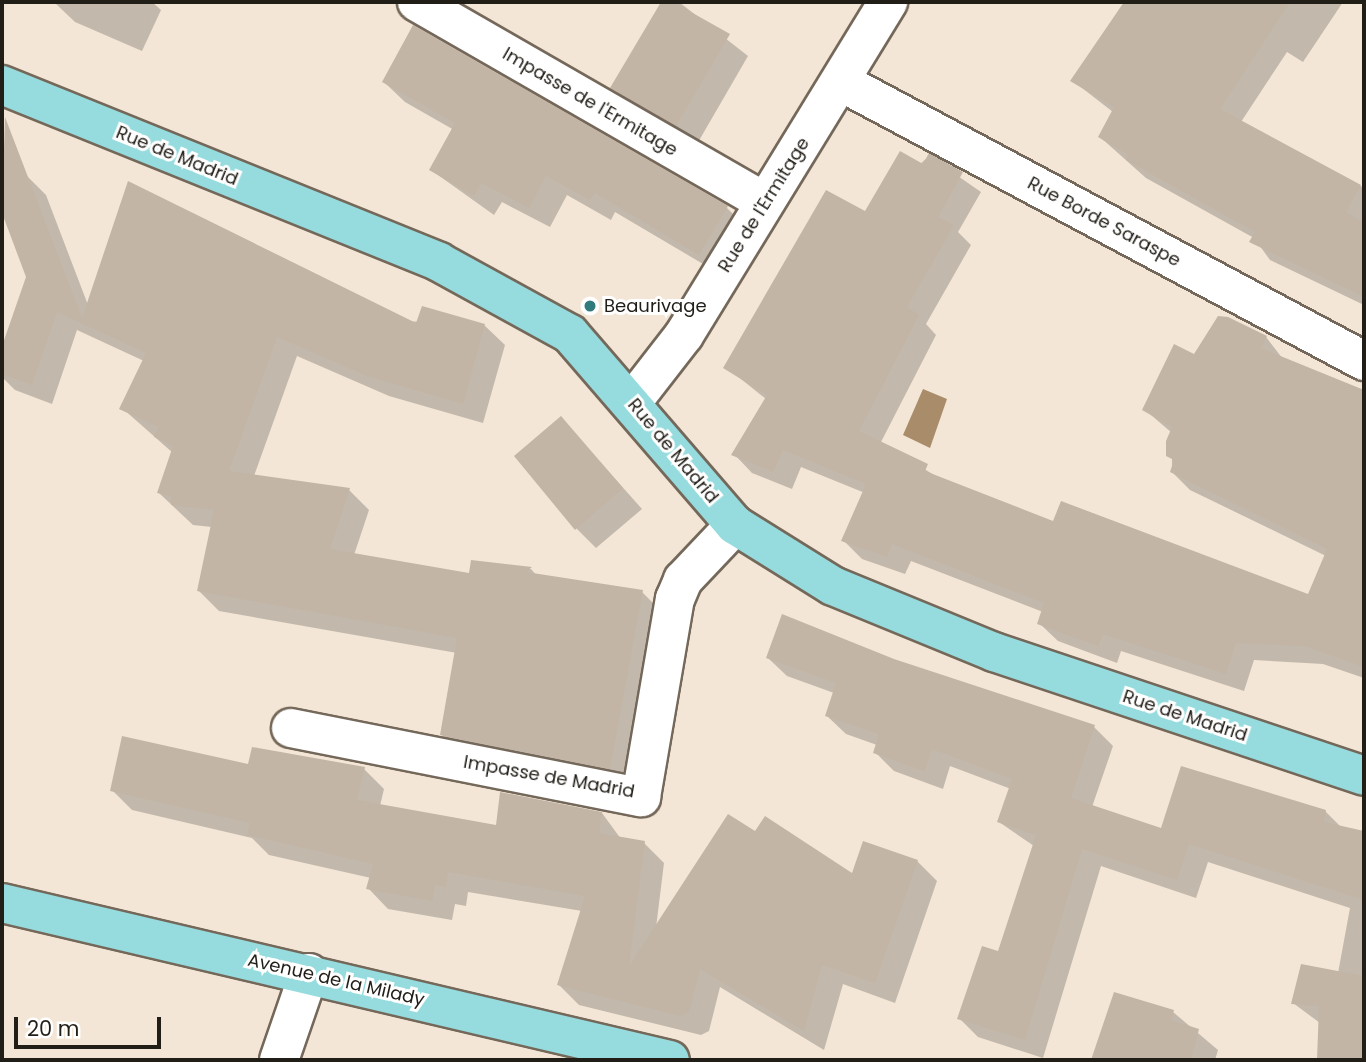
<!DOCTYPE html>
<html>
<head>
<meta charset="utf-8">
<style>
  body { margin:0 }
  #map { position:relative; width:1366px; height:1062px; overflow:hidden; background:#f3e6d6; font-family:Poppins,sans-serif }
  div>[style] { position:absolute }
  [style*='--x'] { left:calc(var(--x)*1px); top:calc(var(--y)*1px); width:calc(var(--w)*1px); rotate:calc(var(--a)*1deg) }
  .water>* { inset:0; background:#a98c69 }
  .shadow>* { inset:0; background:#0003 }
  .building>* { inset:0; background:#c2b5a6 }
  .roads { filter:drop-shadow(2px 0 #74685a) drop-shadow(-2px 0 #74685a) drop-shadow(0 2px #74685a) drop-shadow(0 -2px #74685a) }
  .minor>* { height:38px; margin:-19px; padding:0 19px; transform-origin:19px; border-radius:19px; background:#fff }
  .major>* { height:38px; margin:-19px; padding:0 19px; transform-origin:19px; border-radius:19px; background:#96dbdd }
  .dots>* { width:19px; height:19px; translate:-50% -50%; box-sizing:border-box; border:4px solid #fff; border-radius:50% }
  span { translate:-50% -50%; white-space:nowrap; text-align:center; line-height:1.15; -webkit-text-stroke:6px #fff; paint-order:stroke }
  .street-label { font-size:18px; color:#211d17 }
  .poi-label { font-size:18px; color:#211d17 }
  .left { translate:0 -50%; text-align:left }
  .frame { position:absolute; inset:0; border:4px solid #211d17; pointer-events:none }
  .scale { position:absolute; left:14px; top:1017px; width:147px; height:32px; box-sizing:border-box; border:4px solid #211d17; border-top:0; padding-left:9px; font-size:21px; line-height:24px; white-space:nowrap; color:#211d17; -webkit-text-stroke:5px #fff; paint-order:stroke }
</style>
</head>
<body>
<div id="map">
  <div class="water">
    <i style="clip-path:polygon(923px 389px,947px 399px,930px 448px,903px 435px)"></i>
  </div>
  <div class="shadow">
    <i style="clip-path:polygon(152px 2px,161px 10px,142px 51px,75px 22px,55px 3px)"></i>
    <i style="clip-path:polygon(663px 2px,679px 2px,748px 56px,697px 144px,632px 107px,612px 87px)"></i>
    <i style="clip-path:polygon(1131px 2px,1343px 2px,1303px 62px,1287px 52px,1241px 122px,1364px 188px,1364px 305px,1270px 260px,1254px 238px,1146px 178px,1100px 137px,1113px 112px,1073px 81px)"></i>
    <i style="clip-path:polygon(384px 82px,727px 208px,747px 228px,720px 274px,615px 212px,611px 220px,567px 195px,550px 227px,502px 202px,494px 215px,431px 170px,454px 130px,405px 102px)"></i>
    <i style="clip-path:polygon(929px 156px,981px 192px,958px 232px,971px 245px,926px 324px,936px 335px,881px 442px,942px 480px,1054px 523px,1309px 597px,1326px 556px,1190px 490px,1172px 472px,1172px 433px,1144px 409px,1228px 318px,1266px 337px,1283px 359px,1364px 392px,1364px 678px,1323px 664px,1254px 660px,1244px 691px,1121px 651px,1117px 663px,1058px 641px,1039px 623px,1043px 612px,911px 561px,905px 574px,862px 559px,843px 540px,865px 493px,801px 467px,792px 489px,752px 473px,734px 454px,766px 399px,726px 367px,865px 214px)"></i>
    <i style="clip-path:polygon(26px 175px,46px 195px,88px 305px,484px 325px,505px 345px,483px 423px,389px 396px,297px 356px,254px 476px,349px 490px,369px 510px,354px 555px,470px 575px,473px 562px,531px 569px,537px 576px,642px 592px,662px 612px,630px 788px,462px 755px,442px 735px,457px 653px,219px 611px,199px 591px,212px 527px,193px 525px,159px 493px,173px 453px,122px 408px,144px 361px,77px 330px,52px 404px,15px 390px,2px 377px,2px 351px,28px 277px,2px 208px,2px 184px)"></i>
    <i style="clip-path:polygon(561px 418px,642px 509px,596px 548px,577px 529px)"></i>
    <i style="clip-path:polygon(768px 658px,893px 661px,1094px 727px,1113px 746px,1092px 807px,1162px 830px,1325px 811px,1342px 828px,1364px 833px,1364px 1060px,1319px 1060px,1320px 1023px,1293px 1003px,1338px 973px,1350px 908px,1208px 862px,1196px 898px,1101px 866px,1043px 1058px,978px 1037px,959px 1018px,999px 953px,1034px 846px,999px 822px,1011px 789px,950px 766px,943px 789px,894px 771px,875px 752px,877px 745px,846px 734px,827px 716px,834px 693px,787px 676px)"></i>
    <i style="clip-path:polygon(249px 766px,364px 769px,384px 789px,380px 806px,498px 827px,602px 813px,621px 839px,644px 843px,664px 863px,656px 928px,756px 834px,853px 876px,917px 861px,937px 881px,895px 1003px,843px 984px,824px 1050px,720px 987px,709px 1031px,701px 1035px,579px 1005px,559px 985px,582px 911px,468px 892px,466px 906px,455px 904px,452px 920px,388px 909px,368px 888px,371px 878px,269px 855px,252px 838px,132px 810px,112px 790px)"></i>
    <i style="clip-path:polygon(1173px 1012px,1218px 1050px,1215px 1060px,1094px 1058px)"></i>
  </div>
  <div class="building">
    <i style="clip-path:polygon(661px 2px,673px 2px,730px 34px,676px 126px,610px 88px)"></i>
    <i style="clip-path:polygon(1124px 2px,1290px 2px,1220px 109px,1361px 185px,1346px 212px,1364px 223px,1364px 297px,1249px 242px,1255px 232px,1126px 160px,1128px 155px,1098px 137px,1114px 107px,1070px 81px)"></i>
    <i style="clip-path:polygon(413px 25px,728px 206px,699px 255px,595px 193px,590px 200px,546px 176px,529px 208px,481px 183px,474px 196px,429px 170px,455px 123px,382px 82px)"></i>
    <i style="clip-path:polygon(5px 117px,82px 318px,128px 181px,416px 323px,422px 306px,485px 324px,463px 404px,367px 376px,277px 337px,229px 471px,350px 488px,330px 549px,469px 573px,471px 560px,532px 567px,526px 572px,643px 590px,610px 769px,440px 735px,457px 638px,197px 591px,214px 510px,171px 505px,171px 496px,157px 493px,173px 446px,154px 437px,158px 427px,119px 409px,146px 353px,57px 312px,32px 385px,2px 374px,2px 346px,26px 277px,2px 213px)"></i>
    <i style="clip-path:polygon(900px 151px,923px 164px,929px 153px,963px 172px,938px 217px,954px 225px,907px 307px,919px 315px,859px 431px,928px 464px,925px 471px,1053px 521px,1061px 501px,1308px 594px,1327px 549px,1170px 472px,1174px 460px,1166px 456px,1166px 441px,1172px 427px,1142px 410px,1174px 344px,1194px 354px,1218px 316px,1228px 317px,1267px 336px,1261px 348px,1364px 390px,1364px 667px,1304px 646px,1236px 643px,1226px 674px,1103px 634px,1098px 646px,1037px 624px,1044px 603px,892px 544px,887px 557px,841px 541px,866px 484px,783px 450px,773px 472px,731px 455px,767px 395px,723px 368px,826px 190px,865px 211px)"></i>
    <i style="clip-path:polygon(561px 416px,623px 488px,575px 530px,514px 456px)"></i>
    <i style="clip-path:polygon(782px 614px,894px 659px,1095px 725px,1071px 798px,1161px 828px,1181px 766px,1326px 810px,1324px 822px,1364px 831px,1364px 900px,1189px 844px,1177px 880px,1082px 849px,1025px 1040px,957px 1019px,982px 946px,998px 951px,1036px 835px,997px 822px,1012px 779px,932px 749px,924px 771px,873px 753px,879px 734px,825px 716px,836px 683px,766px 658px)"></i>
    <i style="clip-path:polygon(122px 736px,248px 764px,252px 747px,365px 767px,357px 800px,496px 825px,500px 792px,602px 812px,599px 833px,645px 841px,629px 966px,728px 814px,755px 831px,765px 816px,852px 873px,863px 841px,918px 860px,875px 983px,822px 965px,804px 1031px,700px 969px,689px 1012px,680px 1016px,557px 985px,585px 896px,448px 872px,446px 887px,435px 885px,432px 901px,366px 889px,373px 864px,247px 835px,250px 823px,110px 791px)"></i>
    <i style="clip-path:polygon(1301px 964px,1364px 976px,1364px 1060px,1317px 1060px,1319px 1006px,1291px 1004px)"></i>
    <i style="clip-path:polygon(1114px 992px,1174px 1010px,1171px 1020px,1199px 1029px,1191px 1060px,1091px 1060px)"></i>
  </div>
  <div class="roads">
    <div class="minor">
      <i style="--x:417;--y:2;--w:399;--a:29.9"></i>
      <i style="--x:843;--y:83;--w:591;--a:28.08"></i>
      <i style="--x:632;--y:402;--w:85;--a:-52.2"></i>
      <i style="--x:684;--y:335;--w:391;--a:-58.5"></i>
      <i style="--x:291;--y:728;--w:357;--a:11.2"></i>
      <i style="--x:641;--y:797;--w:201;--a:-80.3"></i>
      <i style="--x:675;--y:599;--w:21;--a:-67"></i>
      <i style="--x:683;--y:580;--w:76;--a:-46.6"></i>
      <i style="--x:279;--y:1060;--w:92;--a:-71"></i>
    </div>
    <div class="major">
      <i style="--x:2;--y:85;--w:471;--a:22"></i>
      <i style="--x:439;--y:262;--w:149;--a:28.8"></i>
      <i style="--x:570;--y:334;--w:252;--a:49.2"></i>
      <i style="--x:735;--y:525;--w:115;--a:31.9"></i>
      <i style="--x:833;--y:586;--w:174;--a:22.3"></i>
      <i style="--x:994;--y:652;--w:390;--a:18.5"></i>
      <i style="--x:2;--y:903;--w:686;--a:13.23"></i>
    </div>
  </div>
  <div class="dots">
    <i style="left:590px;top:306px;background:#327b7d"></i>
  </div>
  <div class="street-label">
    <span style="left:590px;top:102px;rotate:30deg">Impasse de l'Ermitage</span>
    <span style="left:177px;top:156px;rotate:22deg">Rue de Madrid</span>
    <span style="left:764px;top:205px;rotate:-58deg">Rue de l'Ermitage</span>
    <span style="left:1104px;top:222px;rotate:28deg">Rue Borde Saraspe</span>
    <span style="left:673px;top:451px;rotate:50deg">Rue de Madrid</span>
    <span style="left:1185px;top:716px;rotate:18deg">Rue de Madrid</span>
    <span style="left:549px;top:777px;rotate:10deg">Impasse de Madrid</span>
    <span style="left:336px;top:980px;rotate:13deg">Avenue de la Milady</span>
  </div>
  <div class="poi-label">
    <span class="left" style="left:604px;top:306px">Beaurivage</span>
  </div>
  <div class="frame"></div>
  <div class="scale">20 m</div>
</div>
</body>
</html>
